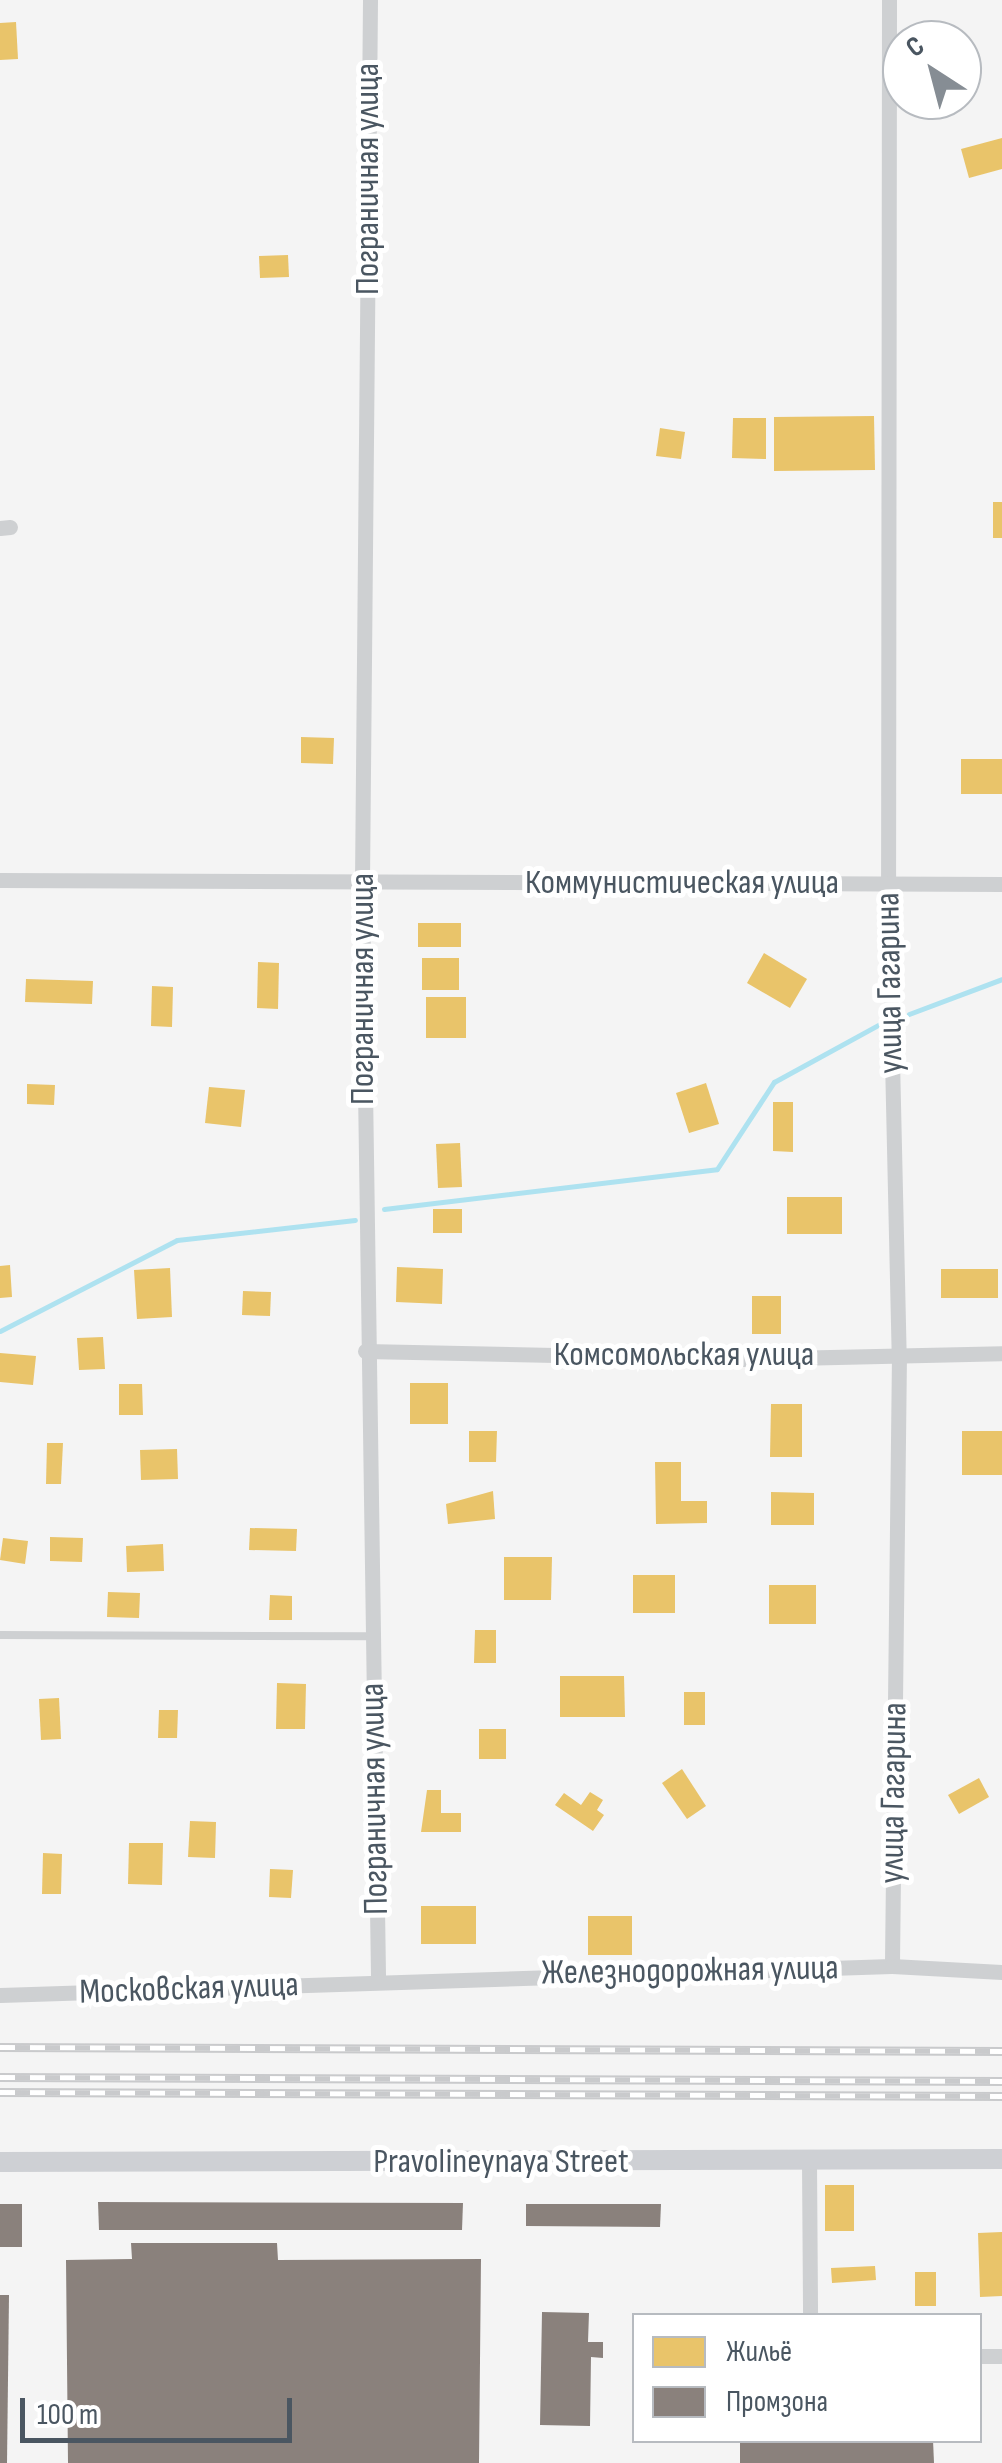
<!DOCTYPE html>
<html>
<head>
<meta charset="utf-8">
<style>
  body { margin:0 }
  #map { position:relative; width:1002px; height:2463px; overflow:hidden; background:#f4f4f4; font-family:"Sofia Sans Condensed",sans-serif }
  div>[style] { position:absolute }
  [style*='--x'] { left:calc(var(--x)*1px); top:calc(var(--y)*1px); width:calc(var(--w)*1px); rotate:calc(var(--a)*1deg) }
  .homes>* { inset:0; background:#e9c46a }
  .industry>* { inset:0; background:#8a817c }
  .stream>* { height:5px; margin:-2.5px; padding:0 2.5px; transform-origin:2.5px; border-radius:2.5px; background:#aee2f0 }
  .lane>* { height:8px; margin:-4px; padding:0 4px; transform-origin:4px; border-radius:4px; background:#ced0d2 }
  .street>* { height:15px; margin:-7.5px; padding:0 7.5px; transform-origin:7.5px; border-radius:7.5px; background:#ced0d2 }
  .secondary>* { height:20px; margin:-10px; padding:0 10px; transform-origin:10px; border-radius:10px; background:#ced0d4 }
  .rail>* { height:9px; margin-top:-4.5px; transform-origin:0; background:repeating-linear-gradient(90deg,#fff 0 15px,#c9cacc 0 30px); box-sizing:border-box; border-block:2px solid #c9cacc }
  span { translate:-50% -50%; white-space:nowrap; text-align:center; line-height:1.15; -webkit-text-stroke:10px #fff; paint-order:stroke }
  .street-label { font-size:35px; color:#4a5661 }
  .legend { position:absolute; left:632px; top:2313px; width:350px; height:130px; box-sizing:border-box; background:#fff; border:2px solid #b7bbc0; margin:0; padding:12px 18px; list-style:none; font-size:30px; color:#4a5661 }
  .legend li { display:flex; align-items:center; gap:20px; height:50px }
  .legend b { width:50px; border:2px solid #b7bbc0 }
  .north { position:absolute; left:882px; top:20px; width:100px; height:100px; box-sizing:border-box; background:#fff; border:2px solid #b7bbc0; border-radius:50%; rotate:324deg; font-size:28px; font-weight:700; line-height:40px; text-align:center; color:#4a5661 }
  .north::after { content:''; display:block; margin:auto; width:35px; height:45px; background:#868d94; clip-path:polygon(50% 0,100% 100%,50% 72%,0 100%) }
  .scale { position:absolute; left:20px; top:2398px; width:272px; height:45px; box-sizing:border-box; border:5px solid #4a5661; border-top:0; padding-left:12px; font-size:30px; line-height:35px; white-space:nowrap; color:#4a5661; -webkit-text-stroke:8px #fff; paint-order:stroke }
</style>
</head>
<body>
<div id="map">
  <div class="homes">
    <i style="clip-path:polygon(16px 22px,18px 59px,0 60px,0 23px)"></i>
    <i style="clip-path:polygon(1002px 138px,1002px 169px,969px 178px,961px 149px)"></i>
    <i style="clip-path:polygon(288px 255px,289px 277px,260px 278px,259px 256px)"></i>
    <i style="clip-path:polygon(874px 416px,875px 470px,774px 471px,774px 417px)"></i>
    <i style="clip-path:polygon(733px 418px,766px 418px,766px 459px,732px 458px)"></i>
    <i style="clip-path:polygon(660px 428px,685px 432px,681px 459px,656px 456px)"></i>
    <i style="clip-path:polygon(993px 502px,1002px 502px,1002px 538px,993px 538px)"></i>
    <i style="clip-path:polygon(301px 737px,334px 738px,333px 764px,301px 763px)"></i>
    <i style="clip-path:polygon(961px 759px,1002px 759px,1002px 794px,961px 794px)"></i>
    <i style="clip-path:polygon(418px 923px,461px 923px,461px 947px,418px 947px)"></i>
    <i style="clip-path:polygon(764px 953px,807px 979px,790px 1008px,747px 983px)"></i>
    <i style="clip-path:polygon(422px 958px,459px 958px,459px 990px,422px 990px)"></i>
    <i style="clip-path:polygon(258px 962px,279px 963px,278px 1009px,257px 1008px)"></i>
    <i style="clip-path:polygon(26px 979px,93px 981px,92px 1004px,25px 1002px)"></i>
    <i style="clip-path:polygon(152px 986px,173px 987px,172px 1027px,151px 1026px)"></i>
    <i style="clip-path:polygon(426px 997px,466px 997px,466px 1038px,426px 1038px)"></i>
    <i style="clip-path:polygon(706px 1083px,719px 1124px,689px 1133px,676px 1093px)"></i>
    <i style="clip-path:polygon(27px 1084px,55px 1085px,54px 1105px,27px 1104px)"></i>
    <i style="clip-path:polygon(209px 1087px,245px 1090px,241px 1127px,205px 1123px)"></i>
    <i style="clip-path:polygon(773px 1102px,793px 1102px,793px 1152px,773px 1151px)"></i>
    <i style="clip-path:polygon(460px 1143px,462px 1187px,438px 1188px,436px 1144px)"></i>
    <i style="clip-path:polygon(787px 1197px,842px 1197px,842px 1234px,787px 1234px)"></i>
    <i style="clip-path:polygon(433px 1209px,462px 1209px,462px 1233px,433px 1233px)"></i>
    <i style="clip-path:polygon(10px 1265px,12px 1297px,0 1298px,0 1266px)"></i>
    <i style="clip-path:polygon(397px 1267px,443px 1269px,442px 1304px,396px 1302px)"></i>
    <i style="clip-path:polygon(170px 1268px,172px 1317px,137px 1319px,134px 1270px)"></i>
    <i style="clip-path:polygon(941px 1269px,998px 1269px,998px 1298px,941px 1298px)"></i>
    <i style="clip-path:polygon(243px 1291px,271px 1292px,270px 1316px,242px 1315px)"></i>
    <i style="clip-path:polygon(752px 1296px,781px 1296px,781px 1334px,752px 1334px)"></i>
    <i style="clip-path:polygon(103px 1337px,105px 1369px,79px 1370px,77px 1338px)"></i>
    <i style="clip-path:polygon(0 1353px,36px 1356px,33px 1385px,0 1382px)"></i>
    <i style="clip-path:polygon(410px 1383px,448px 1383px,448px 1424px,410px 1424px)"></i>
    <i style="clip-path:polygon(119px 1384px,142px 1384px,143px 1415px,119px 1415px)"></i>
    <i style="clip-path:polygon(771px 1404px,802px 1404px,802px 1457px,770px 1457px)"></i>
    <i style="clip-path:polygon(469px 1431px,497px 1431px,496px 1462px,469px 1462px)"></i>
    <i style="clip-path:polygon(962px 1431px,1002px 1431px,1002px 1475px,962px 1475px)"></i>
    <i style="clip-path:polygon(47px 1443px,63px 1443px,61px 1484px,46px 1484px)"></i>
    <i style="clip-path:polygon(177px 1449px,178px 1479px,141px 1480px,140px 1450px)"></i>
    <i style="clip-path:polygon(655px 1462px,681px 1462px,681px 1501px,707px 1501px,707px 1523px,656px 1524px)"></i>
    <i style="clip-path:polygon(493px 1491px,495px 1519px,448px 1524px,446px 1504px)"></i>
    <i style="clip-path:polygon(771px 1492px,814px 1493px,814px 1525px,771px 1525px)"></i>
    <i style="clip-path:polygon(250px 1528px,297px 1529px,296px 1551px,249px 1550px)"></i>
    <i style="clip-path:polygon(50px 1537px,83px 1538px,82px 1562px,50px 1561px)"></i>
    <i style="clip-path:polygon(3px 1538px,28px 1541px,25px 1564px,0 1560px)"></i>
    <i style="clip-path:polygon(163px 1544px,164px 1571px,127px 1572px,126px 1546px)"></i>
    <i style="clip-path:polygon(504px 1557px,552px 1557px,551px 1600px,504px 1600px)"></i>
    <i style="clip-path:polygon(633px 1575px,675px 1575px,675px 1613px,633px 1613px)"></i>
    <i style="clip-path:polygon(769px 1585px,816px 1585px,816px 1624px,769px 1624px)"></i>
    <i style="clip-path:polygon(108px 1592px,140px 1593px,139px 1618px,107px 1617px)"></i>
    <i style="clip-path:polygon(270px 1595px,292px 1596px,292px 1620px,269px 1620px)"></i>
    <i style="clip-path:polygon(475px 1630px,496px 1630px,496px 1663px,474px 1663px)"></i>
    <i style="clip-path:polygon(560px 1676px,624px 1676px,625px 1717px,560px 1717px)"></i>
    <i style="clip-path:polygon(277px 1683px,306px 1684px,305px 1729px,276px 1729px)"></i>
    <i style="clip-path:polygon(684px 1692px,705px 1692px,705px 1725px,684px 1725px)"></i>
    <i style="clip-path:polygon(59px 1698px,61px 1739px,41px 1740px,39px 1699px)"></i>
    <i style="clip-path:polygon(159px 1710px,178px 1710px,177px 1738px,158px 1738px)"></i>
    <i style="clip-path:polygon(479px 1729px,506px 1729px,506px 1759px,479px 1759px)"></i>
    <i style="clip-path:polygon(682px 1769px,706px 1806px,687px 1819px,662px 1783px)"></i>
    <i style="clip-path:polygon(979px 1778px,989px 1797px,959px 1814px,948px 1795px)"></i>
    <i style="clip-path:polygon(427px 1790px,441px 1790px,441px 1813px,461px 1813px,461px 1832px,421px 1832px)"></i>
    <i style="clip-path:polygon(590px 1792px,603px 1800px,597px 1810px,604px 1815px,593px 1831px,555px 1805px,564px 1793px,581px 1805px)"></i>
    <i style="clip-path:polygon(190px 1821px,216px 1822px,215px 1858px,188px 1857px)"></i>
    <i style="clip-path:polygon(129px 1843px,163px 1843px,162px 1885px,128px 1884px)"></i>
    <i style="clip-path:polygon(43px 1853px,62px 1854px,61px 1894px,42px 1894px)"></i>
    <i style="clip-path:polygon(270px 1869px,293px 1870px,291px 1898px,269px 1897px)"></i>
    <i style="clip-path:polygon(421px 1906px,476px 1906px,476px 1944px,421px 1944px)"></i>
    <i style="clip-path:polygon(588px 1916px,632px 1916px,632px 1955px,588px 1955px)"></i>
    <i style="clip-path:polygon(825px 2185px,854px 2185px,854px 2231px,825px 2231px)"></i>
    <i style="clip-path:polygon(1002px 2232px,1002px 2296px,980px 2297px,978px 2233px)"></i>
    <i style="clip-path:polygon(875px 2266px,876px 2280px,832px 2283px,831px 2268px)"></i>
    <i style="clip-path:polygon(915px 2272px,936px 2272px,936px 2306px,915px 2306px)"></i>
  </div>
  <div class="industry">
    <i style="clip-path:polygon(98px 2202px,463px 2203px,462px 2230px,99px 2230px)"></i>
    <i style="clip-path:polygon(0 2204px,22px 2204px,22px 2247px,0 2247px)"></i>
    <i style="clip-path:polygon(526px 2204px,661px 2204px,660px 2227px,526px 2226px)"></i>
    <i style="clip-path:polygon(131px 2243px,277px 2243px,278px 2260px,481px 2259px,479px 2463px,68px 2463px,66px 2260px,132px 2259px)"></i>
    <i style="clip-path:polygon(0 2295px,9px 2295px,7px 2463px,0 2463px)"></i>
    <i style="clip-path:polygon(542px 2312px,589px 2313px,588px 2342px,603px 2342px,603px 2358px,591px 2357px,590px 2426px,540px 2425px)"></i>
    <i style="clip-path:polygon(740px 2440px,933px 2440px,934px 2463px,740px 2463px)"></i>
  </div>
  <div class="stream">
    <i style="--x:909;--y:1014;--w:99;--a:-20.6"></i>
    <i style="--x:384;--y:1209;--w:335;--a:-6.8"></i>
    <i style="--x:717;--y:1169;--w:104;--a:-56.8"></i>
    <i style="--x:774;--y:1082;--w:121;--a:-28.7"></i>
    <i style="--x:0;--y:1331;--w:199;--a:-27.2"></i>
    <i style="--x:177;--y:1240;--w:179;--a:-6.4"></i>
  </div>
  <div class="lane">
    <i style="--x:0;--y:1635;--w:373;--a:0.2"></i>
  </div>
  <div class="street">
    <i style="--x:370;--y:0;--w:884;--a:90.52"></i>
    <i style="--x:362;--y:884;--w:1095;--a:89.16"></i>
    <i style="--x:889;--y:0;--w:883;--a:90.06"></i>
    <i style="--x:888;--y:883;--w:471;--a:88.7"></i>
    <i style="--x:899;--y:1354;--w:612;--a:90.66"></i>
    <i style="--x:0;--y:528;--w:10;--a:-6"></i>
    <i style="--x:0;--y:880;--w:1002;--a:0.23"></i>
    <i style="--x:365;--y:1351;--w:380;--a:1.2"></i>
    <i style="--x:745;--y:1359;--w:257;--a:-1.3"></i>
    <i style="--x:0;--y:1995;--w:892;--a:-1.86"></i>
    <i style="--x:892;--y:1966;--w:110;--a:3.1"></i>
    <i style="--x:809;--y:2162;--w:154;--a:89.6"></i>
    <i style="--x:980;--y:2356;--w:22;--a:0"></i>
  </div>
  <div class="secondary">
    <i style="--x:0;--y:2162;--w:1002;--a:-0.17"></i>
  </div>
  <div class="rail">
    <i style="--x:0;--y:2047;--w:1002;--a:0.23"></i>
    <i style="--x:0;--y:2077;--w:1002;--a:0.23"></i>
    <i style="--x:0;--y:2092;--w:1002;--a:0.23"></i>
  </div>
  <div class="street-label">
    <span style="left:368px;top:179px;rotate:-90deg">Пограничная улица</span>
    <span style="left:682px;top:883px">Коммунистическая улица</span>
    <span style="left:890px;top:983px;rotate:-91deg">улица Гагарина</span>
    <span style="left:363px;top:989px;rotate:-90deg">Пограничная улица</span>
    <span style="left:684px;top:1355px">Комсомольская улица</span>
    <span style="left:894px;top:1793px;rotate:-89deg">улица Гагарина</span>
    <span style="left:375px;top:1799px;rotate:-91deg">Пограничная улица</span>
    <span style="left:690px;top:1971px;rotate:-1deg">Железнодорожная улица</span>
    <span style="left:189px;top:1989px;rotate:-2deg">Московская улица</span>
    <span style="left:501px;top:2162px">Pravolineynaya Street</span>
  </div>
  <ul class="legend">
  <li><b style="height:28px;background:#e9c46a"></b>Жильё</li>
  <li><b style="height:28px;background:#8a817c"></b>Промзона</li>
  </ul>
  <div class="north">С</div>
  <div class="scale">100 m</div>
</div>
</body>
</html>
